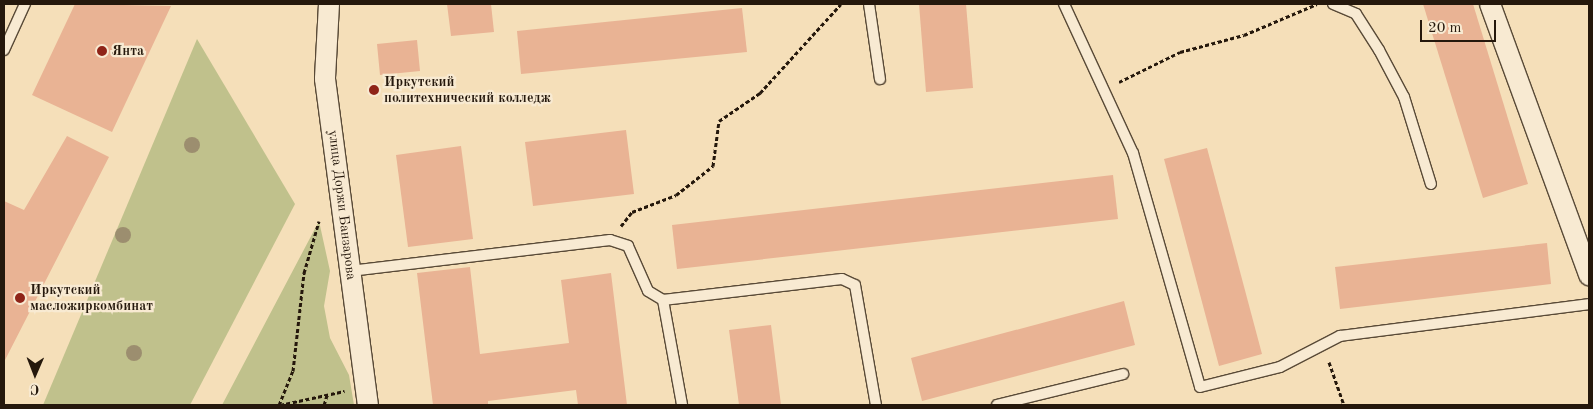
<!DOCTYPE html>
<html>
<head>
<meta charset="utf-8">
<style>
  body { margin:0 }
  #map { position:relative; width:1593px; height:409px; overflow:hidden; background:#f5dfb9; font-family:"Old Standard TT",serif }
  div>[style] { position:absolute }
  [style*='--x'] { left:calc(var(--x)*1px); top:calc(var(--y)*1px); width:calc(var(--w)*1px); rotate:calc(var(--a)*1deg) }
  .green>* { inset:0; background:#c0c18c }
  .building>* { inset:0; background:#e9b394 }
  .path>* { height:3px; margin-top:-1.5px; transform-origin:0; background:repeating-linear-gradient(90deg,#25180c 0 4px,transparent 0 6.5px) }
  .roads { filter:drop-shadow(1px 0 #594a37) drop-shadow(-1px 0 #594a37) drop-shadow(0 1px #594a37) drop-shadow(0 -1px #594a37) }
  .lane>* { height:10px; margin:-5px; padding:0 5px; transform-origin:5px; border-radius:5px; background:#f8ead2 }
  .street>* { height:20px; margin:-10px; padding:0 10px; transform-origin:10px; border-radius:10px; background:#f8ead2 }
  .trees>* { width:16px; height:16px; margin:-8px; border-radius:50%; background:#9c8e6f }
  .dots>* { width:14px; height:14px; translate:-50% -50%; box-sizing:border-box; border:2px solid #f8ead2; border-radius:50% }
  span { translate:-50% -50%; white-space:nowrap; text-align:center; line-height:1.15; -webkit-text-stroke:4.5px #f8ead2; paint-order:stroke }
  .poi-label { font-size:14px; color:#25180c; font-weight:700 }
  .left { translate:0 -50%; text-align:left }
  .street-label { font-size:14px; color:#25180c }
  .frame { position:absolute; inset:0; border:5px solid #25180c; pointer-events:none }
  .north { position:absolute; left:10px; top:349px; width:50px; height:50px; -webkit-text-stroke:4px #f8ead2; paint-order:stroke; rotate:181deg; font-size:14px; font-weight:700; line-height:20px; text-align:center; color:#25180c }
  .north::after { content:''; display:block; margin:auto; width:18px; height:22px; background:#25180c; clip-path:polygon(50% 0,100% 100%,50% 72%,0 100%) }
  .scale { position:absolute; left:1420px; top:20px; width:76px; height:22px; box-sizing:border-box; border:2px solid #25180c; border-top:0; padding-left:6px; font-size:15px; line-height:18px; white-space:nowrap; color:#25180c; -webkit-text-stroke:4px #f8ead2; paint-order:stroke }
</style>
</head>
<body>
<div id="map">
  <div class="green">
    <i style="clip-path:polygon(197px 39px,295px 204px,190px 405px,43px 405px)"></i>
    <i style="clip-path:polygon(319px 221px,330px 271px,324px 306px,330px 338px,349px 375px,354px 405px,222px 405px)"></i>
  </div>
  <div class="building">
    <i style="clip-path:polygon(75px 4px,171px 6px,112px 132px,32px 95px)"></i>
    <i style="clip-path:polygon(447px 4px,491px 4px,494px 32px,451px 36px)"></i>
    <i style="clip-path:polygon(919px 4px,966px 4px,973px 88px,926px 92px)"></i>
    <i style="clip-path:polygon(1423px 4px,1473px 4px,1528px 184px,1483px 198px)"></i>
    <i style="clip-path:polygon(742px 8px,747px 52px,521px 74px,517px 31px)"></i>
    <i style="clip-path:polygon(417px 40px,420px 71px,380px 75px,377px 44px)"></i>
    <i style="clip-path:polygon(626px 130px,634px 194px,533px 206px,525px 142px)"></i>
    <i style="clip-path:polygon(67px 136px,109px 157px,4px 362px,4px 201px,24px 210px)"></i>
    <i style="clip-path:polygon(461px 146px,473px 239px,408px 247px,396px 155px)"></i>
    <i style="clip-path:polygon(1207px 148px,1262px 354px,1219px 366px,1164px 159px)"></i>
    <i style="clip-path:polygon(1113px 175px,1118px 219px,677px 269px,672px 225px)"></i>
    <i style="clip-path:polygon(1547px 243px,1551px 284px,1340px 309px,1335px 267px)"></i>
    <i style="clip-path:polygon(470px 267px,480px 354px,569px 343px,561px 280px,611px 273px,627px 405px,578px 405px,576px 390px,488px 401px,488px 405px,433px 405px,417px 273px)"></i>
    <i style="clip-path:polygon(1124px 301px,1135px 345px,922px 401px,911px 358px)"></i>
    <i style="clip-path:polygon(771px 325px,781px 405px,739px 405px,729px 330px)"></i>
  </div>
  <div class="path">
    <i style="--x:1119;--y:82;--w:68;--a:-26.2"></i>
    <i style="--x:1180;--y:52;--w:66;--a:-14.9"></i>
    <i style="--x:1244;--y:35;--w:79;--a:-23"></i>
    <i style="--x:621;--y:226;--w:18;--a:-52"></i>
    <i style="--x:632;--y:212;--w:47;--a:-21.1"></i>
    <i style="--x:676;--y:195;--w:47;--a:-38.1"></i>
    <i style="--x:713;--y:166;--w:45;--a:-82.4"></i>
    <i style="--x:719;--y:121;--w:50;--a:-34.3"></i>
    <i style="--x:760;--y:93;--w:120;--a:-47.7"></i>
    <i style="--x:1329;--y:362;--w:46;--a:70.8"></i>
    <i style="--x:279;--y:405;--w:37;--a:-68"></i>
    <i style="--x:293;--y:371;--w:99;--a:-83.6"></i>
    <i style="--x:304;--y:273;--w:54;--a:-73.9"></i>
    <i style="--x:280;--y:405;--w:66;--a:-12.2"></i>
    <i style="--x:324;--y:405;--w:10;--a:-73"></i>
  </div>
  <div class="roads">
    <div class="lane">
      <i style="--x:869;--y:4;--w:76;--a:81.7"></i>
      <i style="--x:1064;--y:4;--w:164;--a:65.2"></i>
      <i style="--x:1133;--y:153;--w:243;--a:74"></i>
      <i style="--x:1200;--y:387;--w:82;--a:-14"></i>
      <i style="--x:1280;--y:367;--w:68;--a:-27.3"></i>
      <i style="--x:1340;--y:336;--w:251;--a:-7.3"></i>
      <i style="--x:1333;--y:4;--w:25;--a:23"></i>
      <i style="--x:1356;--y:14;--w:43;--a:57.4"></i>
      <i style="--x:1379;--y:50;--w:53;--a:62"></i>
      <i style="--x:1404;--y:97;--w:91;--a:72.8"></i>
      <i style="--x:4;--y:50;--w:51;--a:-65.5"></i>
      <i style="--x:350;--y:271;--w:262;--a:-6.8"></i>
      <i style="--x:610;--y:240;--w:19;--a:18"></i>
      <i style="--x:628;--y:246;--w:49;--a:66"></i>
      <i style="--x:648;--y:291;--w:17;--a:31"></i>
      <i style="--x:663;--y:300;--w:180;--a:-6.7"></i>
      <i style="--x:842;--y:279;--w:14;--a:25"></i>
      <i style="--x:855;--y:285;--w:122;--a:80.1"></i>
      <i style="--x:663;--y:300;--w:107;--a:79.7"></i>
      <i style="--x:997;--y:405;--w:130;--a:-13.8"></i>
    </div>
    <div class="street">
      <i style="--x:329;--y:4;--w:75;--a:93.1"></i>
      <i style="--x:325;--y:79;--w:329;--a:82.5"></i>
      <i style="--x:1490;--y:4;--w:289;--a:69.9"></i>
    </div>
  </div>
  <div class="trees">
    <i style="left:192px;top:145px"></i>
    <i style="left:123px;top:235px"></i>
    <i style="left:134px;top:353px"></i>
  </div>
  <div class="dots">
    <i style="left:102px;top:51px;background:#8f2418"></i>
    <i style="left:374px;top:90px;background:#8f2418"></i>
    <i style="left:20px;top:298px;background:#8f2418"></i>
  </div>
  <div class="poi-label">
    <span class="left" style="left:112px;top:51px">Янта</span>
    <span class="left" style="left:384px;top:90px">Иркутский<br>политехнический колледж</span>
    <span class="left" style="left:30px;top:298px">Иркутский<br>масложиркомбинат</span>
  </div>
  <div class="street-label">
    <span style="left:342px;top:205px;rotate:83deg">улица Доржи Банзарова</span>
  </div>
  <div class="frame"></div>
  <div class="north">С</div>
  <div class="scale">20 m</div>
</div>
</body>
</html>
